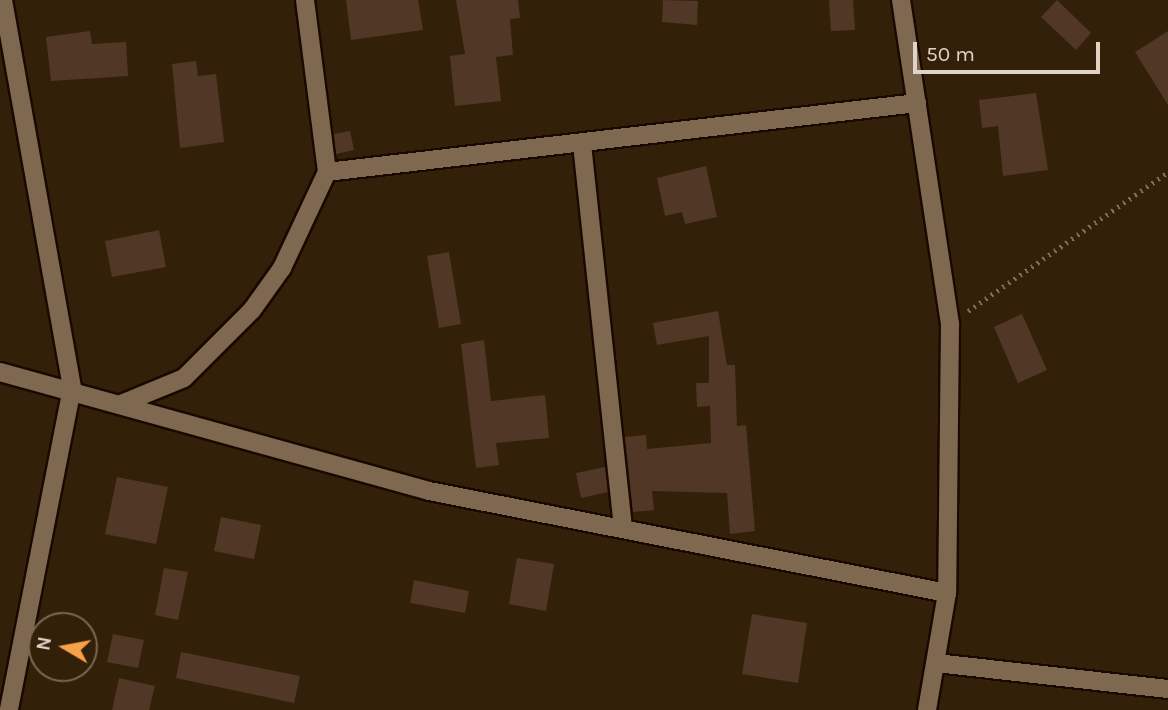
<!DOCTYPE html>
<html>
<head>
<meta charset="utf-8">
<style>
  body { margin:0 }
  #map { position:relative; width:1168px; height:710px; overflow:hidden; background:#332009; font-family:Karla,sans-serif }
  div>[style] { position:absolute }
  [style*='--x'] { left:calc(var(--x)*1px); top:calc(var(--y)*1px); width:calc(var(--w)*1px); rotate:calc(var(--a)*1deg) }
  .building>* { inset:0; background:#503726 }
  .path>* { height:4.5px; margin-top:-2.25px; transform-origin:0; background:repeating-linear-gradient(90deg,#7d6d5a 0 2px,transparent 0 7px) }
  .roads { filter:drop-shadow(2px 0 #1a0900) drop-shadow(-2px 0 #1a0900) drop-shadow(0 2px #1a0900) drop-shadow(0 -2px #1a0900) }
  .minor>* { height:18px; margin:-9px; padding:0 9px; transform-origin:9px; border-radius:9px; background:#7e6850 }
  span { translate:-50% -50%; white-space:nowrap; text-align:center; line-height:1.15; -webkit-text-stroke:5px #332009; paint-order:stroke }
  .north { position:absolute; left:28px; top:612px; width:70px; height:70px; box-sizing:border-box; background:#332009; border:2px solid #786855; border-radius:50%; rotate:280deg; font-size:19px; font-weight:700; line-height:28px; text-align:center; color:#dfd3c6 }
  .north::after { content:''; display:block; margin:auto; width:24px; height:32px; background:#f6a248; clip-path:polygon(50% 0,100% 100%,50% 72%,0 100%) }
  .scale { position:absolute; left:913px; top:42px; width:187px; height:32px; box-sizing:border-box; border:4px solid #dfd3c6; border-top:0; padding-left:9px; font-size:21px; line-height:24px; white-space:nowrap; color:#dfd3c6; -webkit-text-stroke:5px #332009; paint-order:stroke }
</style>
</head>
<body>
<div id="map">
  <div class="building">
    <i style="clip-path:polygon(346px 0,418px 0,423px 30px,351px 40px)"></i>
    <i style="clip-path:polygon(456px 0,518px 0,520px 18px,510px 19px,513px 55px,496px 57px,501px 101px,455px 106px,450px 56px,465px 54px)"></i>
    <i style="clip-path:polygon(663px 0,698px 1px,697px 25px,662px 22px)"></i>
    <i style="clip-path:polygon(829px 0,853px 0,855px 30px,831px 31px)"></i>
    <i style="clip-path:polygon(1057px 0,1091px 33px,1076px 50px,1041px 17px)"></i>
    <i style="clip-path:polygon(90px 31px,92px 44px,126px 42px,128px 76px,51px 81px,46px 37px)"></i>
    <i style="clip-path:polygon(1168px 31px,1168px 105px,1135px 52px)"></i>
    <i style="clip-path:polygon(196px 61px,198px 76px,216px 74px,224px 142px,180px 148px,172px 64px)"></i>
    <i style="clip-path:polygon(1036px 93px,1048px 170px,1003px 176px,998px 126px,982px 128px,979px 100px)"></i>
    <i style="clip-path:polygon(350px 131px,354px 150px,336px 154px,334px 134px)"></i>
    <i style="clip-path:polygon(706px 166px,717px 217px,685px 224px,682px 212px,665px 216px,657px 178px)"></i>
    <i style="clip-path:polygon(159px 230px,166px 267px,112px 277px,105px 241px)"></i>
    <i style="clip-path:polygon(449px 252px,461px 324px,439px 328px,427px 256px)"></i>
    <i style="clip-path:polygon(718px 311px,727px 365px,735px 365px,737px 426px,746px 425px,755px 531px,730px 534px,727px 493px,652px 491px,654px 510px,633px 512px,625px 437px,646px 435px,647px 449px,711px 443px,710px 406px,697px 407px,696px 383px,709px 383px,709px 336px,657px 345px,653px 323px)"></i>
    <i style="clip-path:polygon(1022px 314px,1047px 370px,1018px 383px,994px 327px)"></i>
    <i style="clip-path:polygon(484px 340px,491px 401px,545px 395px,549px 438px,496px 443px,499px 465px,476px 468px,461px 344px)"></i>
    <i style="clip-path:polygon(605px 467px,608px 492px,581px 498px,576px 473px)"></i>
    <i style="clip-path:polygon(117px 477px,168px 487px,156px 544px,105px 534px)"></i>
    <i style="clip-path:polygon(221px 517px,261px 525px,254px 559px,214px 551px)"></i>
    <i style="clip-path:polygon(517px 558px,554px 564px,546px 611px,509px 604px)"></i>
    <i style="clip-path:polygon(164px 568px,188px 572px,178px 620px,155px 615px)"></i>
    <i style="clip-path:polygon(414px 580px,469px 591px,465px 613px,410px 603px)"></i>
    <i style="clip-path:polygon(752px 614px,807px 623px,798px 683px,742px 674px)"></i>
    <i style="clip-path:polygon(113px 634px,144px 640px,138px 668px,107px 662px)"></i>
    <i style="clip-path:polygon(181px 652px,300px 676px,294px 703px,176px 678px)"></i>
    <i style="clip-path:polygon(119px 678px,155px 686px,149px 710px,112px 710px)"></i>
  </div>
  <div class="path">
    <i style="--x:968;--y:311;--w:244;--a:-34.8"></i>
  </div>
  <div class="roads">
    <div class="minor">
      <i style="--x:3;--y:0;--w:394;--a:79.9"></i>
      <i style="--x:72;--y:388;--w:328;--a:101.1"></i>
      <i style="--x:305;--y:0;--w:173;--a:82.7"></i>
      <i style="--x:327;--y:172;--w:594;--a:-6.67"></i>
      <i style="--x:901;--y:0;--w:328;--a:81.4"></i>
      <i style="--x:950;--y:324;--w:269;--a:90.6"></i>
      <i style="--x:947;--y:593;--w:119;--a:99.7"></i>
      <i style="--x:582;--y:144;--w:387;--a:83.9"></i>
      <i style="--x:0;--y:372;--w:445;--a:15.5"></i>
      <i style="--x:429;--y:491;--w:528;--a:11.14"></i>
      <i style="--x:121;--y:404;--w:68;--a:-22.4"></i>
      <i style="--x:184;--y:378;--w:96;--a:-45"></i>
      <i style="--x:252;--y:310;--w:52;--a:-54.5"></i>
      <i style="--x:282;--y:268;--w:106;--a:-64.9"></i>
      <i style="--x:936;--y:663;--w:233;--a:6.4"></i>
    </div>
  </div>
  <div class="north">N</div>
  <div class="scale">50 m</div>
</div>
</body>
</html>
